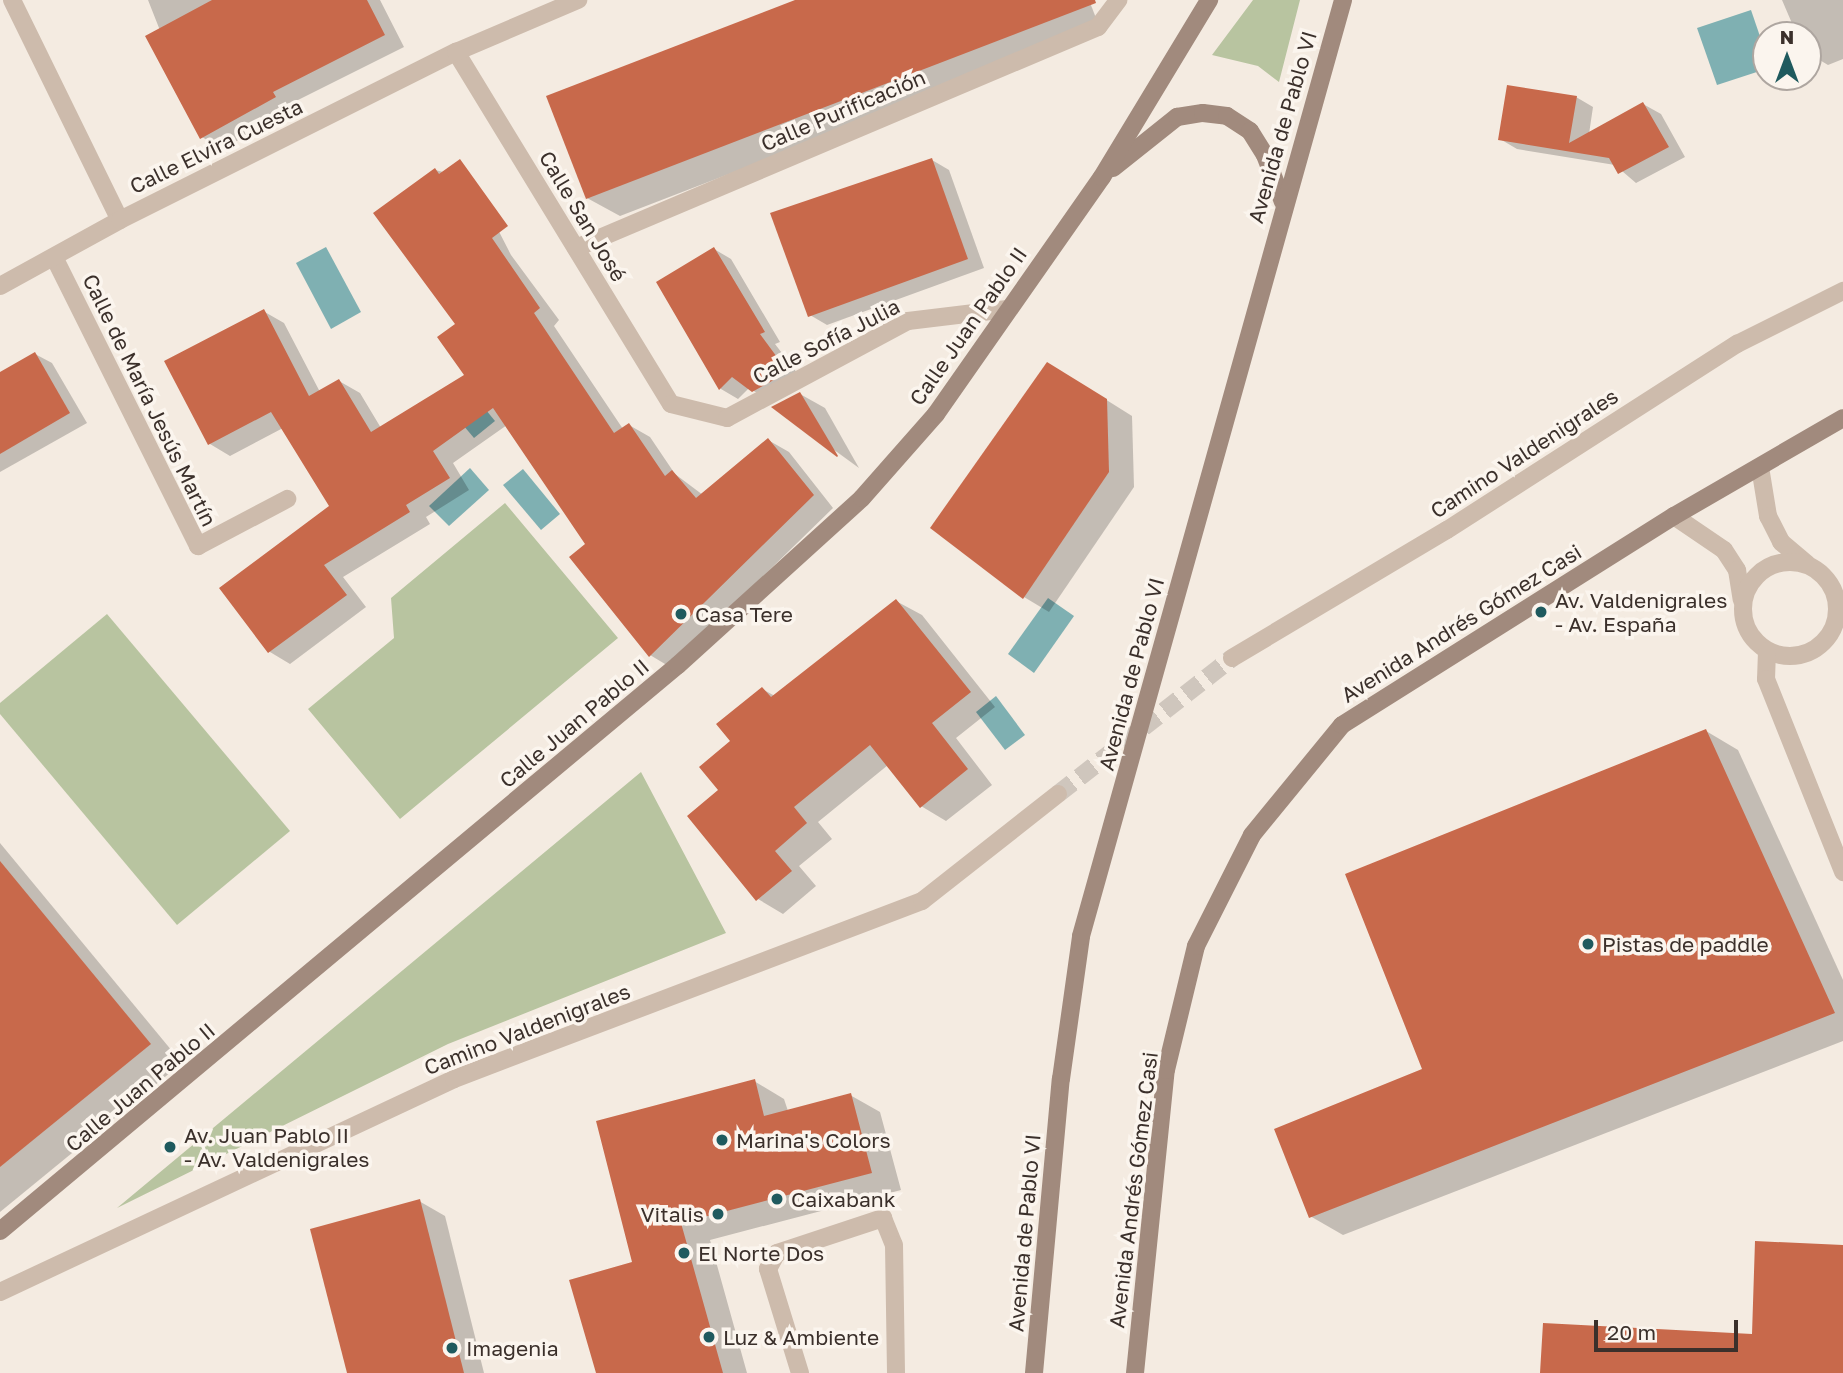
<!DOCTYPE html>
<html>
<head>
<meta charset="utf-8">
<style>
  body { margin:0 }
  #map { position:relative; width:1843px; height:1373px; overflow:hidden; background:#f4ebe1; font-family:"Golos Text",sans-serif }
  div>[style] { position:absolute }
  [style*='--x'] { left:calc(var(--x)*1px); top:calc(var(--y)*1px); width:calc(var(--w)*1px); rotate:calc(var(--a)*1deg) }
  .green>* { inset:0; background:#b8c4a0 }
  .water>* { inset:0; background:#7fb0b2 }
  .shadow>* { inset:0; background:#0003 }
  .building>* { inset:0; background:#c8694b }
  .street-tunnel>* { height:18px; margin-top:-9px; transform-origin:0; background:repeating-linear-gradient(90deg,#cfc6bd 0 18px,transparent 0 27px) }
  .lane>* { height:18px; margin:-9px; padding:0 9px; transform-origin:9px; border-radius:9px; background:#cdbbac }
  .lane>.ring { margin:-9px; padding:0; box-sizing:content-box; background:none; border:18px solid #cdbbac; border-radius:50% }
  .street>* { height:18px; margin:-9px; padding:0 9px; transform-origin:9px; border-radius:9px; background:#cdbbac }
  .secondary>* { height:18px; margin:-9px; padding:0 9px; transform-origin:9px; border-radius:9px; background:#a18a7d }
  .dots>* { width:19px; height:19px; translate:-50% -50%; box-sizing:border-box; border:4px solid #fbf5ee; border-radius:50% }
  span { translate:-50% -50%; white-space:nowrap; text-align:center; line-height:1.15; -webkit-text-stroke:7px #fbf5ee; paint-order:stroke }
  .street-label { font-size:21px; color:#3b302b }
  .poi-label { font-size:21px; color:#3b302b }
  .left { translate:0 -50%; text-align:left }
  .right { translate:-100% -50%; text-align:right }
  .north { position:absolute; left:1752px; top:21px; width:70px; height:70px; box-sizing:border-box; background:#fbf5ee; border:2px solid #aea6a0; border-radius:50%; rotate:0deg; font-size:19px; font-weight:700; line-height:28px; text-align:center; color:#3b302b }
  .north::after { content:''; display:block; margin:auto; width:24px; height:32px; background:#1f5a5e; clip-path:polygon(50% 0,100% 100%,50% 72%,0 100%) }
  .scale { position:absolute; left:1594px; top:1320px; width:144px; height:32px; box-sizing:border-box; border:4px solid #3b302b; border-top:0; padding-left:9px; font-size:21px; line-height:24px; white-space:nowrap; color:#3b302b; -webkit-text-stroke:5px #fbf5ee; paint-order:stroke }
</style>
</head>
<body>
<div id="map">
  <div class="green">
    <i style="clip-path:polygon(1253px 0,1300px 0,1279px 82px,1258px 66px,1212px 55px)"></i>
    <i style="clip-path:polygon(505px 503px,618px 638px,400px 819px,308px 709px,394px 638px,391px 598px)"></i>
    <i style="clip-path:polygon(107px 614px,290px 831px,177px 925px,0 714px,0 703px)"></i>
    <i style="clip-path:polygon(641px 772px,726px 933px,448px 1044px,117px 1208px)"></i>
  </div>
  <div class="water">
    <i style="clip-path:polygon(1751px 10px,1766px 54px,1766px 69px,1717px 85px,1697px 28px)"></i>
    <i style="clip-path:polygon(326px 247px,361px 312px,331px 329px,296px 263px)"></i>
    <i style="clip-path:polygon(463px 382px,495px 421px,474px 438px,441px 399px)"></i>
    <i style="clip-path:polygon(470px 468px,489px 490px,449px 526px,429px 506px)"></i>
    <i style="clip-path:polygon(523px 469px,560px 514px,541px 530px,503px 485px)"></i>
    <i style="clip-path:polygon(1048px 598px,1074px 616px,1034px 673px,1008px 654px)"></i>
    <i style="clip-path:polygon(996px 696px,1025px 735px,1005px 750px,976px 712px)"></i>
  </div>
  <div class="shadow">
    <i style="clip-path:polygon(148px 0,380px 0,404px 47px,292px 103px,296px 109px,222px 149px,202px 137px)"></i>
    <i style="clip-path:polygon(800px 0,1089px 0,1101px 31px,620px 216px,587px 198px)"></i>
    <i style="clip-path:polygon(1782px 0,1843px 0,1843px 59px,1828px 65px,1808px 53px,1808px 35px,1797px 35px)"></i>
    <i style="clip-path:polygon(1576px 97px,1593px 107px,1589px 134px,1643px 104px,1661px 114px,1685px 157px,1636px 183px,1615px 165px,1517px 149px,1500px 139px)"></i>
    <i style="clip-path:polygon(932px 160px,949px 170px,984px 268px,827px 325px,810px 315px)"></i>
    <i style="clip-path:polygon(435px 170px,472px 179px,511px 255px,559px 320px,554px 326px,623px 429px,629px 425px,650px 437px,675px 474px,703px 495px,768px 440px,789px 452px,833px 508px,670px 667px,650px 655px,587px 544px,507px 425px,453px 463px,469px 490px,426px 517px,430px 524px,343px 577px,366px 607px,290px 664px,270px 652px,222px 589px,331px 506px,283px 428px,230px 456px,210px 444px,263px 311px,284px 323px,320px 392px,339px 381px,360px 393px,381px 428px,466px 376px)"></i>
    <i style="clip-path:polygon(714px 249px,731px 259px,780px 342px,775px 344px,804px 382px,770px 401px,749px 388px,738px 399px,721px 389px,658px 283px)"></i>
    <i style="clip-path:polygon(35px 354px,52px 363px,87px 423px,0 472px,0 374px)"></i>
    <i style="clip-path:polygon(1073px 379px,1132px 416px,1134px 487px,1049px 612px,1024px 597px)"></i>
    <i style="clip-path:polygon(800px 394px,825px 408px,859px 468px,775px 407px)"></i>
    <i style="clip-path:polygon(896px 601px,922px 615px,995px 707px,956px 738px,992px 785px,946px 821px,921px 806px,888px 765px,818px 822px,832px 839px,799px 866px,816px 886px,783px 914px,758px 899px,721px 790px,733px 741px,762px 689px,775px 696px)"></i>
    <i style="clip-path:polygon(1706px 731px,1738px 750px,1843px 980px,1843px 1041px,1343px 1235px,1310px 1216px,1425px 1070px)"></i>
    <i style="clip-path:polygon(0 843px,182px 1063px,0 1212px)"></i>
    <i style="clip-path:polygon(754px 1081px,784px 1099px,788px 1111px,850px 1095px,880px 1112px,901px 1190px,710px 1240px,747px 1373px,598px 1373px,634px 1263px)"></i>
    <i style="clip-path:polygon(419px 1201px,445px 1216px,484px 1373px,349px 1373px)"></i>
  </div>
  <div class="building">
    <i style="clip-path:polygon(212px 0,367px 0,385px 35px,273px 92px,276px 97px,200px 139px,145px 36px)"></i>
    <i style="clip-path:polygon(795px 0,1095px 0,1096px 3px,586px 199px,546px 96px)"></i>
    <i style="clip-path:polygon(1507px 85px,1577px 96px,1569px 143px,1643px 102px,1669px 147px,1618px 174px,1609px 158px,1498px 140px)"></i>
    <i style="clip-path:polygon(932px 158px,968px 259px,808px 317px,770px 213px)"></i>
    <i style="clip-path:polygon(460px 159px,508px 226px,492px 238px,540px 308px,534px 313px,614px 433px,629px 423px,665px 476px,672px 470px,696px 498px,768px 438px,814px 495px,649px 657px,569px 557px,585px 544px,493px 408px,433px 451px,450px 478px,406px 505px,410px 512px,324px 565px,347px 595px,268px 653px,219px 588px,329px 506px,271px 412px,208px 445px,164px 361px,264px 309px,309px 396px,339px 379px,371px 432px,464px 375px,437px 337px,455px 324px,373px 213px,435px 168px,439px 174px)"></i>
    <i style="clip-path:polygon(714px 247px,765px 332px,760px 334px,788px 372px,752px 392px,732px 377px,719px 390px,656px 282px)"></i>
    <i style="clip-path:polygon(35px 352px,70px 413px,0 454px,0 372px)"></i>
    <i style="clip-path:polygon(1047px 362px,1107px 399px,1109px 472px,1023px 599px,930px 528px)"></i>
    <i style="clip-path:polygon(800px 392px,838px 456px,837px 457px,771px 407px)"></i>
    <i style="clip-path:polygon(896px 599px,971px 692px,932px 723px,968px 769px,920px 808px,870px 745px,794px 807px,807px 823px,775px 851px,792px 871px,756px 901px,687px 816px,718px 790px,699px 767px,730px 741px,716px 724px,762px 687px,771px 697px)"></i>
    <i style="clip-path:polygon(1706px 729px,1835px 1013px,1309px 1218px,1274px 1129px,1422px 1069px,1345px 874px)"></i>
    <i style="clip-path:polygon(0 861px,151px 1044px,0 1167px)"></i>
    <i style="clip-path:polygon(755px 1079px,764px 1116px,851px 1093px,872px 1173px,681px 1223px,723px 1373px,596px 1373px,569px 1280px,632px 1262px,596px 1121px)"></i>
    <i style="clip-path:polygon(420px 1199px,464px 1373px,347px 1373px,310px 1229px)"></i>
    <i style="clip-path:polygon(1755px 1241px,1843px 1245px,1843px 1373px,1540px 1373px,1543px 1323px,1752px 1334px)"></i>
  </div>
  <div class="street-tunnel">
    <i style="--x:1058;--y:794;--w:221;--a:-38"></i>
  </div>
  <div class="lane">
    <i style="--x:1760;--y:467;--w:50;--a:80.7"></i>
    <i style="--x:1768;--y:516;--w:29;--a:63"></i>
    <i style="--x:1781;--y:542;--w:34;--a:40"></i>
    <i style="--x:1674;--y:516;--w:60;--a:34.2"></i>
    <i style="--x:1724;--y:550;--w:24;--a:57"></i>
    <i style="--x:1737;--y:570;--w:30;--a:81"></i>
    <i class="ring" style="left:1743px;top:562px;width:76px;height:76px"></i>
    <i style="--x:1767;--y:651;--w:28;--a:92"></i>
    <i style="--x:1766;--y:679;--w:208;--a:68.2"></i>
    <i style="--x:800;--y:1373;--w:109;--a:-107.1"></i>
    <i style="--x:768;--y:1269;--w:18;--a:-61"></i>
    <i style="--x:777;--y:1253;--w:112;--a:-18.3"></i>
    <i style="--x:883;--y:1218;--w:29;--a:68"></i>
    <i style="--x:894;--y:1245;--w:128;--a:89.1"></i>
  </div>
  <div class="street">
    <i style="--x:12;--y:0;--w:245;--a:63.9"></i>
    <i style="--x:456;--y:52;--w:412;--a:58.6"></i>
    <i style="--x:671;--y:404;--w:58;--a:14"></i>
    <i style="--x:727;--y:418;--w:205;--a:-28.2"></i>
    <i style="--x:908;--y:321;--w:100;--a:-6.9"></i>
    <i style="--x:576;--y:248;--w:567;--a:-22.95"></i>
    <i style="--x:1098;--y:27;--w:34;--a:-53"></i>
    <i style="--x:55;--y:259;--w:321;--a:63.5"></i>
    <i style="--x:198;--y:546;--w:101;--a:-27.8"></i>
    <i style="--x:0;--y:286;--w:137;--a:-28.8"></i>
    <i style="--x:120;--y:220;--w:376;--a:-26.6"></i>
    <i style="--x:456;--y:52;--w:133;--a:-23.1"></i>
    <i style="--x:1232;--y:658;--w:250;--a:-30.8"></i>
    <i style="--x:1447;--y:530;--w:345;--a:-32.7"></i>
    <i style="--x:1737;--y:344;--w:119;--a:-26.6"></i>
    <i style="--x:0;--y:1292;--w:501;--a:-25.13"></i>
    <i style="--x:454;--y:1079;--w:501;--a:-20.82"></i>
    <i style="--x:922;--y:901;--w:173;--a:-38.2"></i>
  </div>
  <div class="secondary">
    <i style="--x:1113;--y:168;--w:82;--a:-38.6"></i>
    <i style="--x:1177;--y:117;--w:26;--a:-9"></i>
    <i style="--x:1203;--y:113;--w:24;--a:7"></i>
    <i style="--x:1227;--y:116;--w:27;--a:33"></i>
    <i style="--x:1250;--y:131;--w:28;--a:58"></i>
    <i style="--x:1265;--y:155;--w:50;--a:69"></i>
    <i style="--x:0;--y:1231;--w:883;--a:-39.86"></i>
    <i style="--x:678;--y:665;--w:248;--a:-42.2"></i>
    <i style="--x:862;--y:498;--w:112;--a:-48.6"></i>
    <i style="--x:936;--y:414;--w:289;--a:-55"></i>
    <i style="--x:1102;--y:177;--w:207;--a:-58.8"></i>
    <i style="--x:1034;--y:1373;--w:295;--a:-84.8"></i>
    <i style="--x:1061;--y:1079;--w:144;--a:-82"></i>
    <i style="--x:1081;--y:936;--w:972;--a:-74.36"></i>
    <i style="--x:1135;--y:1373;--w:305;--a:-84.2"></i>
    <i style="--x:1166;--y:1070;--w:128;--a:-76.4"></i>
    <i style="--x:1196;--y:946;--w:124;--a:-63.2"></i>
    <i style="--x:1252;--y:835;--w:142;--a:-50.7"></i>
    <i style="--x:1342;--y:725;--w:392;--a:-32.2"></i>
    <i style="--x:1674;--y:516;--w:195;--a:-30.1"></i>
  </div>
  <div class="dots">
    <i style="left:1541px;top:612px;background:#1f5a5e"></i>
    <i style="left:681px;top:614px;background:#1f5a5e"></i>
    <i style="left:1588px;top:944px;background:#1f5a5e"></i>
    <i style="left:722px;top:1140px;background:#1f5a5e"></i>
    <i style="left:170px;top:1147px;background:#1f5a5e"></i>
    <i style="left:777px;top:1199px;background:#1f5a5e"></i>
    <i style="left:718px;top:1214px;background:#1f5a5e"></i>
    <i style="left:684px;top:1253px;background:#1f5a5e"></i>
    <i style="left:709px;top:1337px;background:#1f5a5e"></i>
    <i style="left:452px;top:1348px;background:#1f5a5e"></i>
  </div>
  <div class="street-label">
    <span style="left:843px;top:110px;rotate:-23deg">Calle Purificación</span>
    <span style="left:1282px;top:127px;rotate:-74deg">Avenida de Pablo VI</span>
    <span style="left:216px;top:146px;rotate:-26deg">Calle Elvira Cuesta</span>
    <span style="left:583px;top:216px;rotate:59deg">Calle San José</span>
    <span style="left:968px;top:326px;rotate:-55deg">Calle Juan Pablo II</span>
    <span style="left:826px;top:341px;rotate:-27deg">Calle Sofía Julia</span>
    <span style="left:150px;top:400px;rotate:64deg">Calle de María Jesús Martín</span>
    <span style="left:1524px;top:453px;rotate:-33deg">Camino Valdenigrales</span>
    <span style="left:1461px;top:623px;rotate:-32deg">Avenida Andrés Gómez Casi</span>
    <span style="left:1131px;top:674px;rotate:-75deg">Avenida de Pablo VI</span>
    <span style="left:574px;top:723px;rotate:-40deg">Calle Juan Pablo II</span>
    <span style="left:527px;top:1029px;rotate:-21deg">Camino Valdenigrales</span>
    <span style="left:140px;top:1087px;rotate:-40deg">Calle Juan Pablo II</span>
    <span style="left:1133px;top:1190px;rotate:-83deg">Avenida Andrés Gómez Casi</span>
    <span style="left:1024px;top:1233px;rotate:-85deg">Avenida de Pablo VI</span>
  </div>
  <div class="poi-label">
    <span class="left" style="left:1555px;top:612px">Av. Valdenigrales<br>- Av. España</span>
    <span class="left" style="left:695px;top:614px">Casa Tere</span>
    <span class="left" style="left:1602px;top:944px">Pistas de paddle</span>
    <span class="left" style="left:184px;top:1147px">Av. Juan Pablo II<br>- Av. Valdenigrales</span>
    <span class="left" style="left:736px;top:1140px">Marina's Colors</span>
    <span class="left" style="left:791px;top:1199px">Caixabank</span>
    <span class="right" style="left:704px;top:1214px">Vitalis</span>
    <span class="left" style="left:698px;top:1253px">El Norte Dos</span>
    <span class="left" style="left:723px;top:1337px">Luz &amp; Ambiente</span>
    <span class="left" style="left:466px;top:1348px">Imagenia</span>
  </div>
  <div class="north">N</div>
  <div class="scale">20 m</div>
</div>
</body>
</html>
